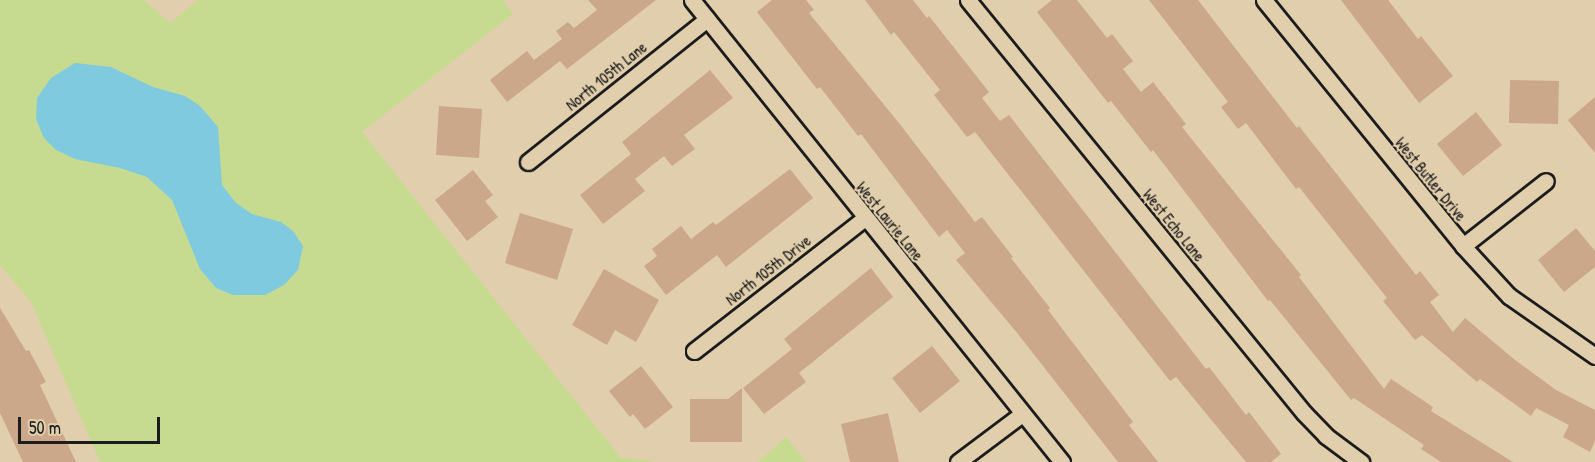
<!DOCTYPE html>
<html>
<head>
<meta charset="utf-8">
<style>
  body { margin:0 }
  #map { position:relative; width:1595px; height:462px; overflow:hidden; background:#e1ceac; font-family:"Patrick Hand",sans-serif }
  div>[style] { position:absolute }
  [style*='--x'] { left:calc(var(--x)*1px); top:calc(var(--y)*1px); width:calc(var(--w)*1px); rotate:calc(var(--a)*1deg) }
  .green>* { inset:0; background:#c7db90 }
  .water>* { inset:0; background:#7fcadf }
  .building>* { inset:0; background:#cca88b }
  .roads { filter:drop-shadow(2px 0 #1c1c1c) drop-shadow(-2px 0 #1c1c1c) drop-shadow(0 2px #1c1c1c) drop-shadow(0 -2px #1c1c1c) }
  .minor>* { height:15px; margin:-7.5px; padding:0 7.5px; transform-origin:7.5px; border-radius:7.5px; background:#e1ceac }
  span { translate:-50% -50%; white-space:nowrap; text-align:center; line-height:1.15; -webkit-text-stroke:4.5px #e1ceac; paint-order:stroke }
  .street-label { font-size:16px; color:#1c1c1c }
  .scale { position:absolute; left:18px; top:417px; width:142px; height:27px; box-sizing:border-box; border:3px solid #1c1c1c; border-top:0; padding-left:8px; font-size:18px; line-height:21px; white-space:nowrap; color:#1c1c1c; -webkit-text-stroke:4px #e1ceac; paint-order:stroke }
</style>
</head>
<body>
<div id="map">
  <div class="green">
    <i style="clip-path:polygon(0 0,144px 0,170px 23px,198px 0,503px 0,513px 14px,362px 132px,620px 457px,657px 462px,100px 462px,31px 302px,0 265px)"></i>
    <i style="clip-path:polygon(786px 437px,806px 462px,758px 462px)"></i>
  </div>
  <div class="water">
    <i style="clip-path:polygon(75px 63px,111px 67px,153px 87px,185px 96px,200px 106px,218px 127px,222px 185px,236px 203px,252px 214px,281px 222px,293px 231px,303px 246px,298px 270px,284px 285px,265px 295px,233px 295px,216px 288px,200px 269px,172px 200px,147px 177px,120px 168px,75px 159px,56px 150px,44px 138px,36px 119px,37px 98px,51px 78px)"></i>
  </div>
  <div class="building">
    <i style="clip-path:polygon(588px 0,656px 0,567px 69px,560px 61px,507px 102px,490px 80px,527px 51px,534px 60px,562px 39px,556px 31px,568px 22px,574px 28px,597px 10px)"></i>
    <i style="clip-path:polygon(772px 0,806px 0,814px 10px,809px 13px,899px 123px,975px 222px,982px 217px,1013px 257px,1011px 258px,1050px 308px,1048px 310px,1133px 422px,1129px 425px,1158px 462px,1118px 462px,1018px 334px,956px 260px,965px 253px,947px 230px,939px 237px,861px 134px,858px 136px,820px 87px,817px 89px,757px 12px)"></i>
    <i style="clip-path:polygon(865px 0,913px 0,927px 18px,929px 16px,989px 92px,982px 98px,1000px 121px,1009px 115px,1206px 369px,1209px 367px,1246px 415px,1249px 412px,1281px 454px,1271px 462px,1246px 462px,1176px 377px,1170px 381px,975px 132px,967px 137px,934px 95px,940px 90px,894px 32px,891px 35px)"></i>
    <i style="clip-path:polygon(1052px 0,1077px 0,1107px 38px,1112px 34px,1133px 61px,1123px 69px,1141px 92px,1153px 82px,1186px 124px,1182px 127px,1301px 275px,1299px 277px,1384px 389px,1391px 379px,1433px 407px,1431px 411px,1513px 462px,1441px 462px,1421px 449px,1424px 445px,1354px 398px,1351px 400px,1270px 300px,1268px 301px,1153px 150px,1151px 152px,1111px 101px,1108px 103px,1037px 12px)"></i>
    <i style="clip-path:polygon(1149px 0,1198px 0,1297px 128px,1299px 126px,1416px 275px,1420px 271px,1439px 295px,1430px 302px,1453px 332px,1465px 318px,1515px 360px,1556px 390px,1595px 410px,1595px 441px,1590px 452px,1563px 437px,1569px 425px,1536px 408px,1531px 416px,1480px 379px,1477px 382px,1422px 335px,1415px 340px,1383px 301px,1387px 298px,1299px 187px,1296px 189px,1246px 123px,1238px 129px,1221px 107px,1228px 102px)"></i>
    <i style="clip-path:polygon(1341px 0,1388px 0,1418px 39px,1421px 36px,1453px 76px,1419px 103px)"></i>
    <i style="clip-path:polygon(710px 70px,733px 98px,684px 135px,695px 149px,672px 166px,664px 156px,635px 179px,645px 191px,603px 224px,580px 195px,631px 154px,622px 142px)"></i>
    <i style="clip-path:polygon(1510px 80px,1559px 81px,1558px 124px,1509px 123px)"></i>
    <i style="clip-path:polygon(1595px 97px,1595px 153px,1568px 120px)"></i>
    <i style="clip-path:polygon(439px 106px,482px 109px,479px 158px,436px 155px)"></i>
    <i style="clip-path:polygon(1476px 112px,1502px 145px,1463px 176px,1437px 144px)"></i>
    <i style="clip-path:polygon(790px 169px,813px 198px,726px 267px,717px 255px,666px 295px,644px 266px,657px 256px,652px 249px,681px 226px,691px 239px,713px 222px,716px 225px)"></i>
    <i style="clip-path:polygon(473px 170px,493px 195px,485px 201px,498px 217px,467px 241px,435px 200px)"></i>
    <i style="clip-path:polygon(520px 213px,573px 229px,557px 280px,505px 263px)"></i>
    <i style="clip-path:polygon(1576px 228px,1595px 251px,1595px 267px,1564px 292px,1538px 260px)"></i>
    <i style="clip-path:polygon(871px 268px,893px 297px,799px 373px,806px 382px,764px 414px,743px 388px,792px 349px,784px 339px)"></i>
    <i style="clip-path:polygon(604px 269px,659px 300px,636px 342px,615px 330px,607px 345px,572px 325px)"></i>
    <i style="clip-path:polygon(0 308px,26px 351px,29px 350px,46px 382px,40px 385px,76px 462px,23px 462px,0 413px)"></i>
    <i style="clip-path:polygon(932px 346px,960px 381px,920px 413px,892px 378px)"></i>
    <i style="clip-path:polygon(641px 366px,673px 407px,645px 429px,633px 414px,630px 417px,609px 391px)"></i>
    <i style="clip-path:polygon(742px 388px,742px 442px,690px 442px,690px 399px,728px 399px)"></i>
    <i style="clip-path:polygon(888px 413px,899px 462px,850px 462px,841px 424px)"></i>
  </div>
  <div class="roads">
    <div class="minor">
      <i style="--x:692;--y:0;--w:592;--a:51.31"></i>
      <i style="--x:968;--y:0;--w:532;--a:50.87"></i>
      <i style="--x:1304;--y:413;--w:32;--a:46"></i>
      <i style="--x:1326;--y:436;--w:44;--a:36.6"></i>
      <i style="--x:1264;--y:0;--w:316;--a:51"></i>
      <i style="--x:1463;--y:246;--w:68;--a:47.4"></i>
      <i style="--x:1509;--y:296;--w:105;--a:34.9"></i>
      <i style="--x:528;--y:162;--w:229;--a:-38.6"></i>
      <i style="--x:1463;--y:246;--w:105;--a:-38.1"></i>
      <i style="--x:694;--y:351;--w:217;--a:-37.9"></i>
      <i style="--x:958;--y:462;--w:80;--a:-36.9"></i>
    </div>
  </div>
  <div class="street-label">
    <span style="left:606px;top:76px;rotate:-39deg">North 105th Lane</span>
    <span style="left:1431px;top:179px;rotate:51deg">West Butler Drive</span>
    <span style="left:890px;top:221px;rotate:51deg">West Laurie Lane</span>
    <span style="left:1174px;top:225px;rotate:51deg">West Echo Lane</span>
    <span style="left:768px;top:270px;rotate:-38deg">North 105th Drive</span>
  </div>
  <div class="scale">50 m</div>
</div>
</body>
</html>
